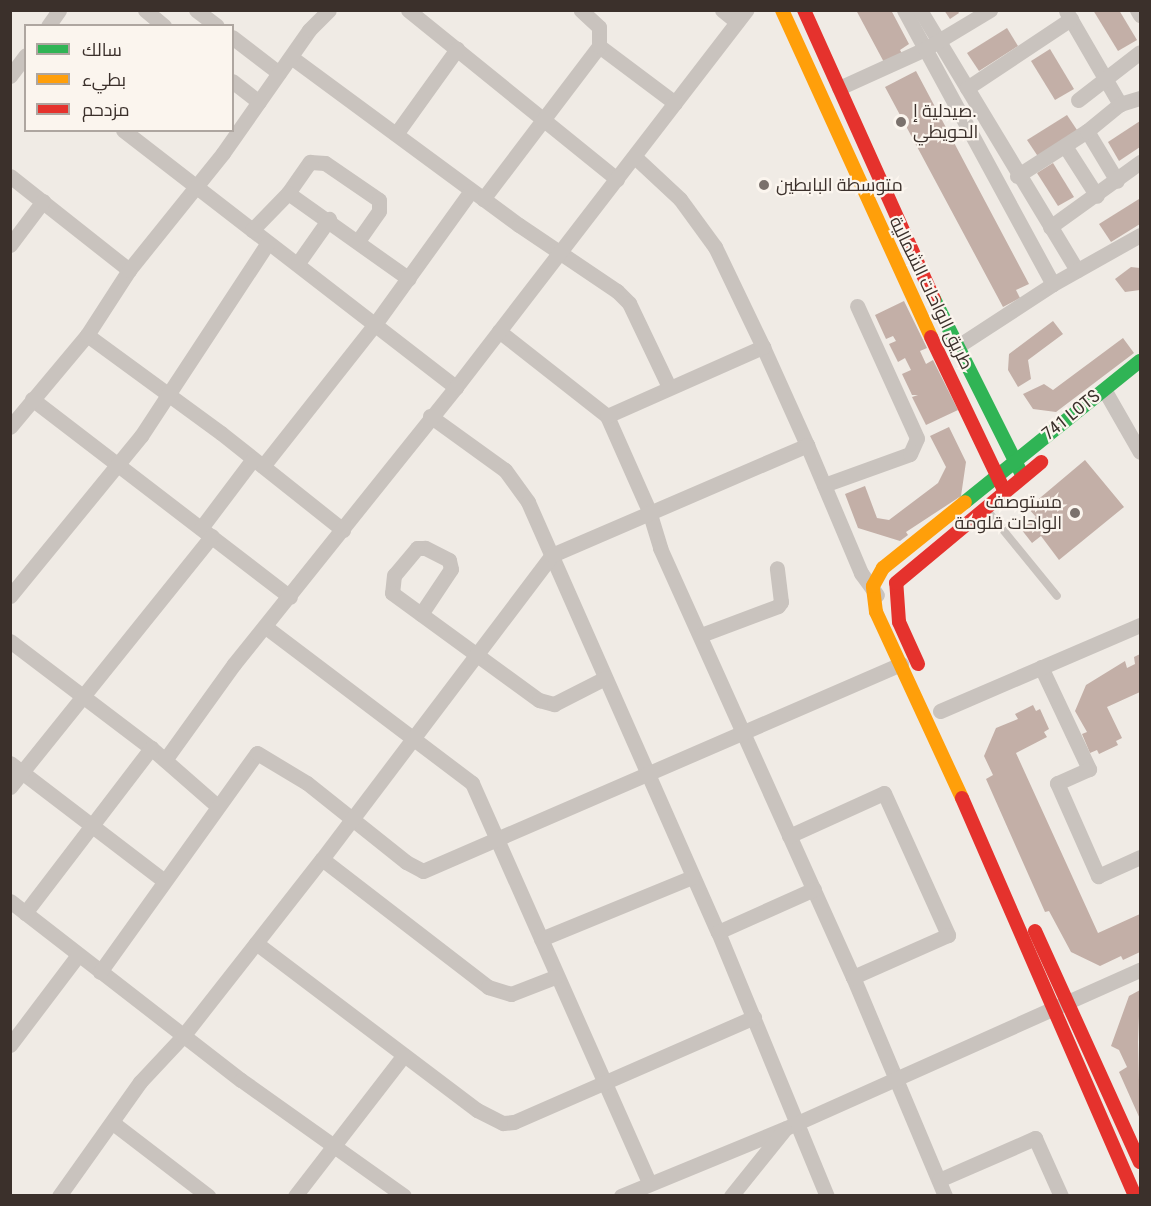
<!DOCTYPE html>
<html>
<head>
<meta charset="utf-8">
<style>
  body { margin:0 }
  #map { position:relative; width:1151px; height:1206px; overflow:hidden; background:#f0ebe5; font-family:"Roboto Condensed",Cairo,sans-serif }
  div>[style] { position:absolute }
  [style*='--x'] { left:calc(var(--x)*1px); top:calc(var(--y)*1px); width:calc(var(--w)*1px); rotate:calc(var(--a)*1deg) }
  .building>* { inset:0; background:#c3afa7 }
  .lane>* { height:8px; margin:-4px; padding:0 4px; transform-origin:4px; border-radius:4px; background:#c9c3be }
  .street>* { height:15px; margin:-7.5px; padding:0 7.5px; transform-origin:7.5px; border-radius:7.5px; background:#c9c3be }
  .fast>* { height:14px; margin:-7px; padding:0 7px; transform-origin:7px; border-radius:7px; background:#30b455 }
  .slow>* { height:14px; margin:-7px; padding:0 7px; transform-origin:7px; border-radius:7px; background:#ff9f0a }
  .jam>* { height:14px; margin:-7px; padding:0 7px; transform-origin:7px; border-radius:7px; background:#e5322d }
  .dots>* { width:16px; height:16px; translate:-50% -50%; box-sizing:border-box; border:3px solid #fbf5ee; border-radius:50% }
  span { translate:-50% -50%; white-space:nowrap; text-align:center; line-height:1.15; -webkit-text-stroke:4.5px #fbf5ee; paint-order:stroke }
  .poi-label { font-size:18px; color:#3b302b }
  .left { translate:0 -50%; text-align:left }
  .right { translate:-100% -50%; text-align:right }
  .street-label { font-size:18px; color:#3b302b }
  .frame { position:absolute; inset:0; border:12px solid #3b302b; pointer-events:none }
  .legend { position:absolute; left:24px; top:24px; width:210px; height:108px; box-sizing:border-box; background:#fbf5ee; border:2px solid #aea6a0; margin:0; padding:8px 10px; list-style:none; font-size:18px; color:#3b302b }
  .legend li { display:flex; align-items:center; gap:12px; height:30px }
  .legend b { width:30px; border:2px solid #aea6a0 }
</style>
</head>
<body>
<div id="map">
  <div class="building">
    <i style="clip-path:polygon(856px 10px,891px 10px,909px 44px,900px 50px,904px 57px,886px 66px)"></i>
    <i style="clip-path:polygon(944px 10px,957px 10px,959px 13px,950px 19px)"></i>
    <i style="clip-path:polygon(1093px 10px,1119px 10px,1137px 40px,1118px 51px)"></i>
    <i style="clip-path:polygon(1007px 28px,1018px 46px,979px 71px,967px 53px)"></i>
    <i style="clip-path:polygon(1050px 49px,1074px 89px,1055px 100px,1031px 61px)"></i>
    <i style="clip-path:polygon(916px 71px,1029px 284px,1016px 290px,1020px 298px,1003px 307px,885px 87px)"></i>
    <i style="clip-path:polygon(1067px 115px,1079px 133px,1039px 158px,1027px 140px)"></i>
    <i style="clip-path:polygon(1140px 121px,1140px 147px,1119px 161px,1108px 142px)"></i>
    <i style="clip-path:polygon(1053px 163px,1074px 197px,1058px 206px,1037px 173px)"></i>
    <i style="clip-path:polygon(1139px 199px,1140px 224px,1111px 242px,1099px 224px)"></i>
    <i style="clip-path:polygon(1131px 267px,1140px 268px,1140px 290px,1125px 292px,1115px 279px)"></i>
    <i style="clip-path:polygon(904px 301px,927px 348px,920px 351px,926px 364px,933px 360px,958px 410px,926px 425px,912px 397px,918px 395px,912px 395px,902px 374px,911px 370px,905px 358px,898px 362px,889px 344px,896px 341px,893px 336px,886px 339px,875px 315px)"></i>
    <i style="clip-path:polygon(1053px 321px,1063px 334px,1028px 360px,1031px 379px,1018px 387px,1008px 370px,1009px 354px)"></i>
    <i style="clip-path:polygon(1123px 338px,1134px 353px,1056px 412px,1033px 409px,1023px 394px,1044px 384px,1053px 390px)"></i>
    <i style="clip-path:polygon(949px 427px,966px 462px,961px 496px,906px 532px,908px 535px,900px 541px,858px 528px,845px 494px,865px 486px,877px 518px,889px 520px,938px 483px,946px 467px,930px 436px)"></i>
    <i style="clip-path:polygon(1085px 460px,1124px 507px,1059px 560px,1041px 536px,1032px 543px,1021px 529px,1036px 517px,1028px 508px)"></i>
    <i style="clip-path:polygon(1140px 654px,1140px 692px,1107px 707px,1122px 738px,1116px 741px,1118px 745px,1099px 754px,1097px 750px,1090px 753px,1082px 734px,1087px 732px,1075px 711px,1086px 685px,1125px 661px,1127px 668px,1135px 664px,1134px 657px)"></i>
    <i style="clip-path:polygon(1033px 705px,1036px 711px,1040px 709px,1049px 729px,1044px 732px,1047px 737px,1016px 753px,1098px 933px,1140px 914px,1140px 952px,1123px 960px,1121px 956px,1100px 966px,1071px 952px,1049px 911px,1045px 912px,986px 779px,993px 775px,984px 756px,996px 728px,1018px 719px,1015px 714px)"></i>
    <i style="clip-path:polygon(1140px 990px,1138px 1042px,1140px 1119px,1119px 1072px,1127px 1067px,1119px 1050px,1111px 1046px,1129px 996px)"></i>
  </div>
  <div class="lane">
    <i style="--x:986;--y:509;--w:112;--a:50.8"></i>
  </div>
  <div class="street">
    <i style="--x:145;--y:10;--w:25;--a:40"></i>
    <i style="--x:196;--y:10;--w:26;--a:37"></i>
    <i style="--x:408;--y:10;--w:269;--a:39"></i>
    <i style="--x:722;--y:10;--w:19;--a:39"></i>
    <i style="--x:904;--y:10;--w:312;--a:61.5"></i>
    <i style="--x:920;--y:10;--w:304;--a:58.9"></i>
    <i style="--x:1137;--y:10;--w:6;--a:59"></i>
    <i style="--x:1066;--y:11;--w:108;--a:59.9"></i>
    <i style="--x:48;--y:26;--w:19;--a:-55"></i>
    <i style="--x:232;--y:37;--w:59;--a:37.5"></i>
    <i style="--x:599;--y:46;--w:95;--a:36.9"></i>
    <i style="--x:291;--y:57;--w:283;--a:36.4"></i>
    <i style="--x:519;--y:225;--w:118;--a:34"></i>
    <i style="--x:617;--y:291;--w:17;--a:45"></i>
    <i style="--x:629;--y:303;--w:93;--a:64.5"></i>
    <i style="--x:10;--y:76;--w:26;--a:-53"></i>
    <i style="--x:232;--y:81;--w:34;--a:38"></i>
    <i style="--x:839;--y:88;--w:94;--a:-24.4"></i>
    <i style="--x:925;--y:49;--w:76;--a:-31"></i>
    <i style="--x:967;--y:88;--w:125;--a:-33.6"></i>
    <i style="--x:1078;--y:100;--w:78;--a:-37.7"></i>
    <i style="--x:123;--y:130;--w:421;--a:37.7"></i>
    <i style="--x:1087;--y:131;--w:58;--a:59"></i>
    <i style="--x:396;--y:134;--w:105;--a:-54.3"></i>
    <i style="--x:1065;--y:146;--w:59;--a:57.4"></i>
    <i style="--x:10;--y:176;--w:152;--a:38.3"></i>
    <i style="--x:1017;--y:176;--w:83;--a:-32.7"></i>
    <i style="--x:1087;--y:131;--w:43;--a:-39.3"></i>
    <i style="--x:1120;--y:104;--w:21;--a:-17"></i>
    <i style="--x:288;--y:193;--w:38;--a:-55"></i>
    <i style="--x:310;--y:162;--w:15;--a:4"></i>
    <i style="--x:325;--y:163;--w:65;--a:34.4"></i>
    <i style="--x:379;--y:200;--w:11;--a:90"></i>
    <i style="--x:379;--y:211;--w:37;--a:125"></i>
    <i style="--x:483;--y:199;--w:192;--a:-52.8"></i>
    <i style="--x:599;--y:46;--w:19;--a:-90"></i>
    <i style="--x:599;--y:27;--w:25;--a:-137"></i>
    <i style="--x:1050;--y:227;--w:111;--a:-35.8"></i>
    <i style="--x:252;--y:230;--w:52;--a:-45.8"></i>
    <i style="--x:288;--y:193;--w:148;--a:35.4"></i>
    <i style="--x:10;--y:245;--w:55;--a:-53.1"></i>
    <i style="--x:298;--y:263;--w:54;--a:-54.8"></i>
    <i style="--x:499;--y:331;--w:137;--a:38.2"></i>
    <i style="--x:607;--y:416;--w:104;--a:66.1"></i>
    <i style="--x:649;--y:511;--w:39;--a:73"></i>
    <i style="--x:660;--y:548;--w:470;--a:65.8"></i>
    <i style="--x:853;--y:977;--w:238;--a:67.2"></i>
    <i style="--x:87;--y:335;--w:166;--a:36.2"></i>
    <i style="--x:221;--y:433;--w:156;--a:38.5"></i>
    <i style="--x:958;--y:346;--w:113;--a:-33.1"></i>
    <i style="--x:1053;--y:284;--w:100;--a:-29.4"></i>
    <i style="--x:763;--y:347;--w:107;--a:65.8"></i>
    <i style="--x:1105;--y:391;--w:70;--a:60.2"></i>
    <i style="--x:32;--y:399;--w:325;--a:37.5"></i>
    <i style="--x:430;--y:416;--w:92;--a:35.8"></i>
    <i style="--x:505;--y:470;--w:39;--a:54"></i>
    <i style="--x:528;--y:502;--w:470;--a:66.2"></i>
    <i style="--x:718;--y:932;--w:286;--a:67.6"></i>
    <i style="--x:607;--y:416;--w:171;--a:-23.9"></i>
    <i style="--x:763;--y:347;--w:111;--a:-115.6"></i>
    <i style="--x:715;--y:247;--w:59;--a:-126.1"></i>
    <i style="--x:680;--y:199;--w:62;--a:-137"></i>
    <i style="--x:10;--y:427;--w:120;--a:-50.1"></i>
    <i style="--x:87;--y:335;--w:77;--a:-57.1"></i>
    <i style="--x:129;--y:270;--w:150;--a:-51.2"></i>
    <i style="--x:223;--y:153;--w:150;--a:-55"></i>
    <i style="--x:309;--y:30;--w:28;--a:-45"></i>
    <i style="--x:263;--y:466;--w:181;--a:-51.7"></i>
    <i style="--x:375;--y:324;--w:164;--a:-54.2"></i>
    <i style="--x:824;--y:485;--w:91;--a:-19.8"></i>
    <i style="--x:910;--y:454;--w:17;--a:-66"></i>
    <i style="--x:917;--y:438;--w:145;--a:-114.4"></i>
    <i style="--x:201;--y:528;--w:86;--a:-53"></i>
    <i style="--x:10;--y:596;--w:207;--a:-50.7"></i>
    <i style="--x:141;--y:436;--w:231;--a:-56.7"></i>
    <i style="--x:421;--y:614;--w:54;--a:-56.3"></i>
    <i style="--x:451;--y:569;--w:9;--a:-103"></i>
    <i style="--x:449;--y:560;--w:27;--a:-153"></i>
    <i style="--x:425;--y:548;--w:8;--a:180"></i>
    <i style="--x:417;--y:548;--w:35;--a:130"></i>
    <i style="--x:394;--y:575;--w:18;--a:96"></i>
    <i style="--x:392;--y:593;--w:182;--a:36.1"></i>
    <i style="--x:539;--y:700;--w:16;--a:15"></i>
    <i style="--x:554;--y:704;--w:57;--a:-27"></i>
    <i style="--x:267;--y:628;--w:257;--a:37.1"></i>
    <i style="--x:472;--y:783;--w:437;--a:66.1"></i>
    <i style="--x:701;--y:635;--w:82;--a:-20.6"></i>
    <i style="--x:778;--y:606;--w:5;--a:-53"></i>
    <i style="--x:781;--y:602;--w:34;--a:-97"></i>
    <i style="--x:10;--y:641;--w:177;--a:37.2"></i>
    <i style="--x:151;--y:748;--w:86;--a:41.2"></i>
    <i style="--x:1041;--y:667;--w:113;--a:64.8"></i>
    <i style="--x:1089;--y:769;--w:35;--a:156"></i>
    <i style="--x:1057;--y:783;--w:102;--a:66.2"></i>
    <i style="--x:1098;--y:876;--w:46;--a:-24.3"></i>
    <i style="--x:940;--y:711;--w:218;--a:-23.3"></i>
    <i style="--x:165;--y:760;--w:118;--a:-54.3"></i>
    <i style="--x:234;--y:664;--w:355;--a:-51.3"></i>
    <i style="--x:456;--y:387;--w:476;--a:-52.4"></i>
    <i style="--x:10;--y:763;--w:193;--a:37.4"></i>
    <i style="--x:10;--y:787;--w:322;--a:-51.2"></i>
    <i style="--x:789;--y:836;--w:104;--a:-24.4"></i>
    <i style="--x:884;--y:793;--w:156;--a:65.7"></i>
    <i style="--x:948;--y:935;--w:104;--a:156.1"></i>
    <i style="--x:322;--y:859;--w:210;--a:37.6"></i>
    <i style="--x:488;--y:987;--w:24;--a:17"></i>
    <i style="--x:511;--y:994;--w:47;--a:-21.1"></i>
    <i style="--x:10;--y:901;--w:292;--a:37.8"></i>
    <i style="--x:241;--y:1080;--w:200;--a:35.4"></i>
    <i style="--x:25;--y:913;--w:208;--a:-52.6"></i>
    <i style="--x:718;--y:932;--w:105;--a:-24.1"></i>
    <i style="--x:541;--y:939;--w:163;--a:-22.3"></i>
    <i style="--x:256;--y:943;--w:277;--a:37.1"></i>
    <i style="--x:477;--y:1110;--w:29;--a:27"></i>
    <i style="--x:503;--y:1123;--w:11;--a:-5"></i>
    <i style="--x:514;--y:1122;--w:262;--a:-23.6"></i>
    <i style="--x:100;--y:972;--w:269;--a:-54.4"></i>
    <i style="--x:257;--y:753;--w:58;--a:31"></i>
    <i style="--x:307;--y:783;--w:127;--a:38.6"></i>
    <i style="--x:406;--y:862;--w:19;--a:28"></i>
    <i style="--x:423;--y:871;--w:521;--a:-23.42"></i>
    <i style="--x:10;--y:1045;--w:113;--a:-52.9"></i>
    <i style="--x:113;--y:1123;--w:120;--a:37.5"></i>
    <i style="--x:939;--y:1180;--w:105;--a:-23.6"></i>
    <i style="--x:1035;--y:1138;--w:64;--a:65.9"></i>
    <i style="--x:59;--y:1196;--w:140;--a:-54.6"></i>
    <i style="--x:140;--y:1082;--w:63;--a:-46.9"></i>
    <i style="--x:183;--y:1036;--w:225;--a:-51.9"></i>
    <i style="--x:322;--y:859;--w:381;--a:-52.9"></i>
    <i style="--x:552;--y:555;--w:278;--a:-23.3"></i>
    <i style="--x:807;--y:445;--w:139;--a:67.1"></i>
    <i style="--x:861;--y:573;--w:27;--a:54"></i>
    <i style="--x:295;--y:1196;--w:178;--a:-52.3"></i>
    <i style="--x:621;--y:1196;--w:178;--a:-22.4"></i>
    <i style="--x:786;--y:1128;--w:388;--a:-24.1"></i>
    <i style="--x:731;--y:1196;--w:85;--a:-51.2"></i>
  </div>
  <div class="fast">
    <i style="--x:934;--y:299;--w:197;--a:63.4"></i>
    <i style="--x:965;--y:502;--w:225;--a:-38.9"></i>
  </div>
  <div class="slow">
    <i style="--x:782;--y:10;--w:359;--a:65.5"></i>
    <i style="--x:962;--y:798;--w:205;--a:-114.8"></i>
    <i style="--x:876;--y:612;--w:26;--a:-97"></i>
    <i style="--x:873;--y:586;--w:21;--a:-61"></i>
    <i style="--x:883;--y:568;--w:105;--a:-38.8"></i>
  </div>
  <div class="jam">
    <i style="--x:804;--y:10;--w:317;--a:65.8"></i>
    <i style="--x:931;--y:337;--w:167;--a:64.5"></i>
    <i style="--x:918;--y:664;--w:46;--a:-114.3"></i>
    <i style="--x:899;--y:622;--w:39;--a:-94"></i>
    <i style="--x:896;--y:583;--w:189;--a:-39.8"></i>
    <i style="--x:962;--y:798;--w:434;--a:66.5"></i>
    <i style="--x:1035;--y:931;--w:254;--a:65.6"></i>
  </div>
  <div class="dots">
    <i style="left:901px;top:122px;background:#7a716c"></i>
    <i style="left:764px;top:185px;background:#7a716c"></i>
    <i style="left:1075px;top:513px;background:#7a716c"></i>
  </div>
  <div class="poi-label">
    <span class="left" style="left:913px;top:122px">صيدلية إ.<br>الحويطي</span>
    <span class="left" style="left:776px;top:185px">متوسطة البابطين</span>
    <span class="right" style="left:1062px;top:513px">مستوصف<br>الواحات قلومة</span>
  </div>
  <div class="street-label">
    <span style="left:931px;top:293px;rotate:64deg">طريق الواحات الشمالية</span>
    <span style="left:1071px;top:415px;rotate:-39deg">741 LOTS</span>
  </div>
  <div class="frame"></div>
  <ul class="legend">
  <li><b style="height:8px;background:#30b455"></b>سالك</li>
  <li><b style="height:8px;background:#ff9f0a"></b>بطيء</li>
  <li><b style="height:8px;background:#e5322d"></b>مزدحم</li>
  </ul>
</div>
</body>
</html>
